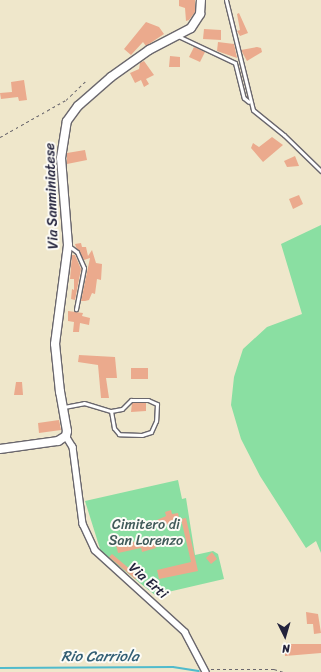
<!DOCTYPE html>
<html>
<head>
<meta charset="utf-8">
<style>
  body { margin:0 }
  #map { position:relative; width:321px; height:672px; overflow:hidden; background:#efe7cb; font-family:Sriracha,sans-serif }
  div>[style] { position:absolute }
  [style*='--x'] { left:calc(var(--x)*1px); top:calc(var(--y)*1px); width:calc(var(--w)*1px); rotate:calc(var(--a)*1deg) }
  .green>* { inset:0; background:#8adfa2 }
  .stream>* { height:2px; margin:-1px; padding:0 1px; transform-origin:1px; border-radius:1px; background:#50bbcc }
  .building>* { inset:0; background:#ebaa8d }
  .path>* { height:1px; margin-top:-0.5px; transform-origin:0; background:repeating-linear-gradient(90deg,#6a676d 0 3px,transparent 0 6px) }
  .roads { filter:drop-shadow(1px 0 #6a676d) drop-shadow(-1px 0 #6a676d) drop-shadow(0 1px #6a676d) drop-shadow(0 -1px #6a676d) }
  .service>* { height:3px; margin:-1.5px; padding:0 1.5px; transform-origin:1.5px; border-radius:1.5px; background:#fff }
  .minor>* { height:5.5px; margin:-2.75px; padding:0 2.75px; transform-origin:2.75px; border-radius:2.75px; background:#fff }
  .secondary>* { height:8px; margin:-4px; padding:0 4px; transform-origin:4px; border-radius:4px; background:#fff }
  span { translate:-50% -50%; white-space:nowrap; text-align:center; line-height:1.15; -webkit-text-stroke:4px #fdfcf7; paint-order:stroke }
  .street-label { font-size:14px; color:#22223b }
  .park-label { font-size:14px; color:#415b5a }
  .water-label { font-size:15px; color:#345f75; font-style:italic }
  .north { position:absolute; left:265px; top:616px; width:40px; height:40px; -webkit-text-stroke:3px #fdfcf7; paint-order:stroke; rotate:175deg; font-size:11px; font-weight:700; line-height:16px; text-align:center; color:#22223b }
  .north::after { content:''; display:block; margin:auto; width:14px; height:18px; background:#22223b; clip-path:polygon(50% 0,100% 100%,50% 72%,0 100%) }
</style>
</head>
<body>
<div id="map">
  <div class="green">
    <i style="clip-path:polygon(321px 225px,321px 553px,316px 541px,306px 548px,260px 476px,241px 439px,231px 405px,234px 377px,243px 349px,267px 327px,302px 314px,281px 244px)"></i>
    <i style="clip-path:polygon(178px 480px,182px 499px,186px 498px,195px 555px,213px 551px,218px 554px,224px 579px,155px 595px,101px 552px,85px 501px)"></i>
  </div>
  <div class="stream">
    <i style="--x:0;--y:668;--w:173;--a:-0.3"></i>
    <i style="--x:173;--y:667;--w:26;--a:9"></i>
  </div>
  <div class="building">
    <i style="clip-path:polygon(179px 0,195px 0,195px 12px,189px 20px,186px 21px,185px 8px,179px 6px)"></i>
    <i style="clip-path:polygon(239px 13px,248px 33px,240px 36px,237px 31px,240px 30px,237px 14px)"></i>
    <i style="clip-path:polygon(146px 22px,159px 27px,164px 34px,146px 46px,143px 42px,131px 55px,124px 49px)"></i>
    <i style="clip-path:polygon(204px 29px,221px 30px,221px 40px,203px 39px)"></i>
    <i style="clip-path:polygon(218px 42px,234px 44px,237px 58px,217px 51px)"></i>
    <i style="clip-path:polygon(194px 47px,205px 52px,200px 62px,189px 57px)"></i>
    <i style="clip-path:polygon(257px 47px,261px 48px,262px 52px,247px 61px,241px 50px)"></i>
    <i style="clip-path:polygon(170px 56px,180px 57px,180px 67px,169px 67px)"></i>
    <i style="clip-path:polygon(144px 61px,154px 75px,146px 79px,149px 84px,144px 87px,141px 80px,135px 83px,130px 73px,139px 69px,140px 63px)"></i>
    <i style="clip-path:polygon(24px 80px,27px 100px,19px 101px,18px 97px,1px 99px,0 93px,12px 92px,11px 82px)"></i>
    <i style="clip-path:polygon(272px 137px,283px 145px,263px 162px,251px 148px,253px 143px,259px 147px)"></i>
    <i style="clip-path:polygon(85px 150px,87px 160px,67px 164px,67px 153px)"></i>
    <i style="clip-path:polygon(295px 156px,299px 166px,287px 167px,284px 161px)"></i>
    <i style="clip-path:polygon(299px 195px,303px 204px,293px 209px,289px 199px)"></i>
    <i style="clip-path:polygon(81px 243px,82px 247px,86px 247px,88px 256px,92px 250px,96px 263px,102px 264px,101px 280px,97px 279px,95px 294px,92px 293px,89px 300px,85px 301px,81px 301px,90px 258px,84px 260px,76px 247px,75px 244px)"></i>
    <i style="clip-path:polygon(72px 255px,75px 255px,81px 269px,75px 300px,71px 299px,72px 289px,74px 290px,74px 279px,70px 279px)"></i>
    <i style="clip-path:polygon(68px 311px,83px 313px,82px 316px,90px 318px,89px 325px,80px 323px,79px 332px,73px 332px,74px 322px,68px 321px)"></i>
    <i style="clip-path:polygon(79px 355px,115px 357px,117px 378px,106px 378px,109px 398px,101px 398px,98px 365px,78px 362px)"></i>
    <i style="clip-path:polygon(131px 368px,148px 368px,148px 379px,131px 379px)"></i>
    <i style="clip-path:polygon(16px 382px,22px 382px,23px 395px,14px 395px)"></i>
    <i style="clip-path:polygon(132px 403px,146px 403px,146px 411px,131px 412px)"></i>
    <i style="clip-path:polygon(59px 420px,61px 430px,39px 433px,38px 423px)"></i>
    <i style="clip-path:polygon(171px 510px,172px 514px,178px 513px,180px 521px,165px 525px,157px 520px,166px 516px,165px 512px)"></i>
    <i style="clip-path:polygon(186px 518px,198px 571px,159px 579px,157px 570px,191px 562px,181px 519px)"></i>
    <i style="clip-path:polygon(154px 538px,156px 548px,142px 552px,141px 548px,118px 553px,116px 545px)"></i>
    <i style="clip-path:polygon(212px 552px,217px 559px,211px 564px,206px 558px)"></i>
    <i style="clip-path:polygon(112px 554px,125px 565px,141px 578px,135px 579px,109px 557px)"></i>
    <i style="clip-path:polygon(306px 612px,318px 614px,321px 633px,314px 634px,313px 624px,307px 624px)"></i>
    <i style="clip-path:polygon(290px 644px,321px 644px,321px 653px,285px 656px,285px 649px,291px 648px)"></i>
  </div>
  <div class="path">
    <i style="--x:0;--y:137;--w:76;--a:-29.3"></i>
    <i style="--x:66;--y:100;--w:28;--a:-44"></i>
    <i style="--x:211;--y:669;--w:63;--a:0"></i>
    <i style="--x:274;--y:669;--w:10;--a:17"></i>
  </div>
  <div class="roads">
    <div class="service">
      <i style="--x:226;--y:0;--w:113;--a:76.2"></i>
      <i style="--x:253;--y:110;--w:40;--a:39"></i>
      <i style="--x:284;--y:135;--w:52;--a:44.2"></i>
      <i style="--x:178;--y:36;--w:63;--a:25.3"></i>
      <i style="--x:235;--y:63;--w:36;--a:76"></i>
      <i style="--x:244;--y:98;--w:6;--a:39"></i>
      <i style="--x:69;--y:246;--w:10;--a:37"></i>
      <i style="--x:77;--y:252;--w:17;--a:66"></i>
      <i style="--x:84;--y:268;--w:42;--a:101"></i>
      <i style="--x:64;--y:407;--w:20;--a:-11"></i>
      <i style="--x:84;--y:403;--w:28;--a:17"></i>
      <i style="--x:111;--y:411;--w:11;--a:-10"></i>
      <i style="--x:122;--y:409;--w:13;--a:-45"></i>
      <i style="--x:131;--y:400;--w:17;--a:0"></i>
      <i style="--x:148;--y:400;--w:10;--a:24"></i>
      <i style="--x:157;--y:404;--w:17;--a:93"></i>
      <i style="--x:156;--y:421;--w:12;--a:114"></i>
      <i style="--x:151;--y:432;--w:9;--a:162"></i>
      <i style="--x:142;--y:435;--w:23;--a:-178"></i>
      <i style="--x:119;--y:434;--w:8;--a:-130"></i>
      <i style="--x:114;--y:428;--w:17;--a:-100"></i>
    </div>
    <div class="minor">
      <i style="--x:66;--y:436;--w:13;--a:58"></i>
      <i style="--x:73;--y:447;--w:78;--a:82.6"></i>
      <i style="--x:83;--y:524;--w:29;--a:65"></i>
      <i style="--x:95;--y:550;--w:122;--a:42.3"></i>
      <i style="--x:185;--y:632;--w:45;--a:62.3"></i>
    </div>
    <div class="secondary">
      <i style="--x:0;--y:449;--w:59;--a:-7.9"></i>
      <i style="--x:58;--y:441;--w:9;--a:-32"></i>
      <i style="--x:66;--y:436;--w:5;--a:-79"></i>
      <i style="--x:67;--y:431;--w:40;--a:-100"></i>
      <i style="--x:60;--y:392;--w:48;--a:-95.9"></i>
      <i style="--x:55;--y:344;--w:100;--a:-82.5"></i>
      <i style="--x:68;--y:245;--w:87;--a:-94.6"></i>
      <i style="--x:61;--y:158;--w:37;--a:-81"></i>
      <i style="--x:67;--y:121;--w:19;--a:-54"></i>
      <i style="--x:78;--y:106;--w:44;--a:-41.3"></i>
      <i style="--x:111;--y:77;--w:47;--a:-35.4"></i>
      <i style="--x:149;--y:50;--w:47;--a:-27.6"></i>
      <i style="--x:191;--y:28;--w:17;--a:-57"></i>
      <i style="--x:200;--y:14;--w:14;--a:-86"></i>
    </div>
  </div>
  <div class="street-label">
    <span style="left:52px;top:196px;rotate:-92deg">Via Sanminiatese</span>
    <span style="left:148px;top:581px;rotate:41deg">Via Erti</span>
  </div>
  <div class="park-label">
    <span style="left:146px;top:533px">Cimitero di<br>San Lorenzo</span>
  </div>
  <div class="water-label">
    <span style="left:100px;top:657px">Rio Carriola</span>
  </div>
  <div class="north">N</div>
</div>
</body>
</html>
